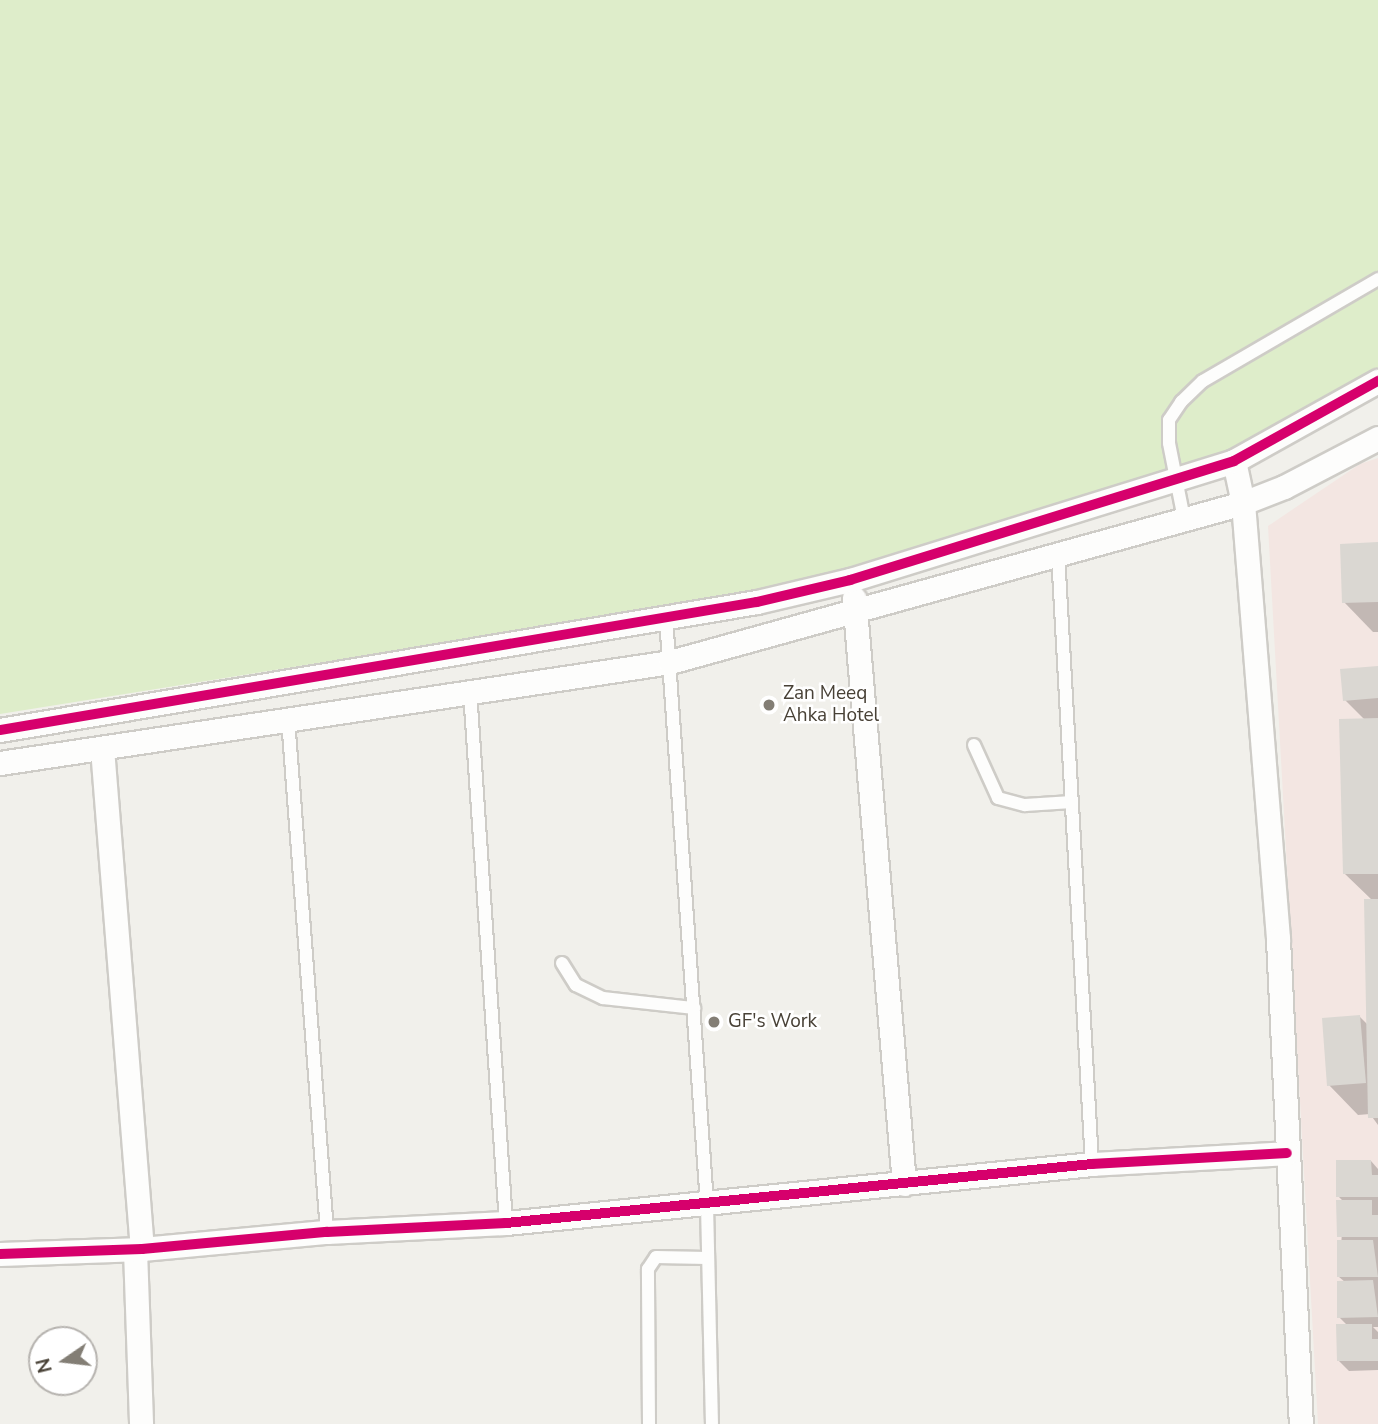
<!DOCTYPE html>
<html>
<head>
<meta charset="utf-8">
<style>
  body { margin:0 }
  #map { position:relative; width:1378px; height:1424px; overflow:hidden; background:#f1f0eb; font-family:"Nunito Sans",sans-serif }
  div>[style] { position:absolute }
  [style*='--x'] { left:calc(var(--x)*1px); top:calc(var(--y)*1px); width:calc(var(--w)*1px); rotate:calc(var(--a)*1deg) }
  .medical>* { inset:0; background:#f3e6e2 }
  .green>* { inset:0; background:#deedca }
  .shadow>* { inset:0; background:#0003 }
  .building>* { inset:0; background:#dad7d2 }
  .roads { filter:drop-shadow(2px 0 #ceccc7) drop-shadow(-2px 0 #ceccc7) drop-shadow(0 2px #ceccc7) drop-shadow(0 -2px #ceccc7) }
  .lane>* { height:12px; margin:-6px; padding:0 6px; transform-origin:6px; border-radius:6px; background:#fdfdfc }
  .street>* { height:23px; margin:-11.5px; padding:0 11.5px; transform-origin:11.5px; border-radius:11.5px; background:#fdfdfc }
  .cycleway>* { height:10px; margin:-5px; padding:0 5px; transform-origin:5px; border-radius:5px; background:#d6006c }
  .dots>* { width:19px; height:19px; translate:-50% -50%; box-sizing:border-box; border:4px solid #fff; border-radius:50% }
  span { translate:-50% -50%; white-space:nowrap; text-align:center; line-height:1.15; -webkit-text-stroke:5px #fff; paint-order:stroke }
  .poi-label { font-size:19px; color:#484136 }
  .left { translate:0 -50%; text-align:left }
  .north { position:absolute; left:28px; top:1326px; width:70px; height:70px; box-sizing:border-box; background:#fff; border:2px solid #b6b3af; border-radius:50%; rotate:256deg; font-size:19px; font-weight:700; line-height:28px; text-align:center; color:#484136 }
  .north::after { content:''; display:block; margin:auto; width:24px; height:32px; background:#837e75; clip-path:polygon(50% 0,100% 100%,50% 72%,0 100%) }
</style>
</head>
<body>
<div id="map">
  <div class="medical">
    <i style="clip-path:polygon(1378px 458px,1378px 1424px,1318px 1424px,1268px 526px,1360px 464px)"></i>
  </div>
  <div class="green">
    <i style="clip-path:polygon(0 0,1378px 0,1378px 391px,1148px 490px,749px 594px,0 714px)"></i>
  </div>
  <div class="shadow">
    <i style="clip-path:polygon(1378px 544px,1378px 632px,1373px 632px,1344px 602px)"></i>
    <i style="clip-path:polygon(1378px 668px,1378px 1125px,1370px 1114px,1358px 1115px,1329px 1085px,1360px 1017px,1368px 1025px,1372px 900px,1345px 874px,1365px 720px,1345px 700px)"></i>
    <i style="clip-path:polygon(1371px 1161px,1378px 1169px,1378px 1327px,1373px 1327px,1378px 1332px,1378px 1370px,1349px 1371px,1338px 1360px,1348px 1326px,1339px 1317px,1345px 1282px,1339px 1277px,1344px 1202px,1338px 1196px)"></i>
  </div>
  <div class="building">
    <i style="clip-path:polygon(1378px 542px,1378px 602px,1342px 603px,1340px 544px)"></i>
    <i style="clip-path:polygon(1378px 666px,1378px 698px,1343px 701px,1340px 669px)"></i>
    <i style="clip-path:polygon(1378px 718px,1378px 874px,1343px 874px,1339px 719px)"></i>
    <i style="clip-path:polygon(1364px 899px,1378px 899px,1378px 1118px,1368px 1118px)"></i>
    <i style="clip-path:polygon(1360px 1015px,1366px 1083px,1327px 1086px,1322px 1018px)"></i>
    <i style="clip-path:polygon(1336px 1160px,1371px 1160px,1372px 1175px,1378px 1175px,1378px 1197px,1336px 1197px)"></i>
    <i style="clip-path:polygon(1336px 1200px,1372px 1200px,1372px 1215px,1378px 1215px,1378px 1237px,1337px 1237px)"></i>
    <i style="clip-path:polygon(1337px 1240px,1373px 1240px,1378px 1277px,1337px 1277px)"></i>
    <i style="clip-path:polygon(1373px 1280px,1378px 1317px,1337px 1318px,1337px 1281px)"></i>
    <i style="clip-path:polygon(1336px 1324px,1372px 1324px,1372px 1339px,1378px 1339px,1378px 1361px,1337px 1361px)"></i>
  </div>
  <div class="roads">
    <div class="lane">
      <i style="--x:1184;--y:519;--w:77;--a:-101.2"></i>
      <i style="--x:1169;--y:443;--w:23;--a:-90"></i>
      <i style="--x:1169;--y:420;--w:22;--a:-56"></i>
      <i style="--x:1181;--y:402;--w:30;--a:-44"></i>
      <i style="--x:1203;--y:381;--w:203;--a:-30.2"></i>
      <i style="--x:1058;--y:554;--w:611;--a:86.81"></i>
      <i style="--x:666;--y:618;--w:588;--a:86"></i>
      <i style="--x:707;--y:1205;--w:219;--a:88.7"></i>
      <i style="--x:470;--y:691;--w:533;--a:86.13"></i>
      <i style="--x:288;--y:719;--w:514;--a:85.65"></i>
      <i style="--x:974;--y:745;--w:58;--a:65.6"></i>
      <i style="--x:998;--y:798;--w:28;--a:15"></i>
      <i style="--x:1025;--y:805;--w:47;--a:-3.7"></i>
      <i style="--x:562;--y:963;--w:26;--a:58"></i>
      <i style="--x:576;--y:985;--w:30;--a:26"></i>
      <i style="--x:603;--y:998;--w:92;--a:6.3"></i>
      <i style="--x:649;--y:1424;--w:155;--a:-90.4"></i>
      <i style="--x:648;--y:1269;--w:14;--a:-56"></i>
      <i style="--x:656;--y:1257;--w:51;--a:1.1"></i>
    </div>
    <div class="street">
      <i style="--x:1234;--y:461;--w:43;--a:77.9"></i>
      <i style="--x:1243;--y:503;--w:437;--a:85.4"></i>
      <i style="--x:1278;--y:939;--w:486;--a:87.3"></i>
      <i style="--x:854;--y:598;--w:588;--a:85.12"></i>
      <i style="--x:0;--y:730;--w:768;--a:-9.6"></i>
      <i style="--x:757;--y:602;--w:96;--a:-13.3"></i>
      <i style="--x:850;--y:580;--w:402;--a:-17.2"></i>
      <i style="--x:1234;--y:461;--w:165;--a:-29.1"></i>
      <i style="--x:102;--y:748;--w:503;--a:85.44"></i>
      <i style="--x:0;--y:763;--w:678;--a:-8.57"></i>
      <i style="--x:670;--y:662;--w:595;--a:-15.51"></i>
      <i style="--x:1243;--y:503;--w:44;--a:-21.3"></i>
      <i style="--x:1284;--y:487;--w:106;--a:-27.5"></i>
      <i style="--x:135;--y:1250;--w:174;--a:88"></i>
      <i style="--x:0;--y:1254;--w:142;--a:-2"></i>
      <i style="--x:142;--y:1249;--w:186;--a:-5.3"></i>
      <i style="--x:327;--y:1232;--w:179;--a:-2.9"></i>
      <i style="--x:506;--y:1223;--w:589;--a:-5.75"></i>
      <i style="--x:1092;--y:1164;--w:195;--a:-3.2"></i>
    </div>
  </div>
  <div class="cycleway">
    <i style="--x:0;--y:730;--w:768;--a:-9.6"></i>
    <i style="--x:757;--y:602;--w:96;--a:-13.3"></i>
    <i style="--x:850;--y:580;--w:402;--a:-17.2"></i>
    <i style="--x:1234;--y:461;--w:165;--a:-29.1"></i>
    <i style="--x:0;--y:1254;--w:142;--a:-2"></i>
    <i style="--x:142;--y:1249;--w:186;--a:-5.3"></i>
    <i style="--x:327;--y:1232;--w:179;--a:-2.9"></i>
    <i style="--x:506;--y:1223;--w:589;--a:-5.75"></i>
    <i style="--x:1092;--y:1164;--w:195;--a:-3.2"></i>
  </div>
  <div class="dots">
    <i style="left:769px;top:705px;background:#837e75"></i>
    <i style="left:714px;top:1022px;background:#837e75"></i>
  </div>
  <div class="poi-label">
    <span class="left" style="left:783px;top:705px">Zan Meeq<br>Ahka Hotel</span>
    <span class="left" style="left:728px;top:1022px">GF's Work</span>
  </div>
  <div class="north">N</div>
</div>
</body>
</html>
